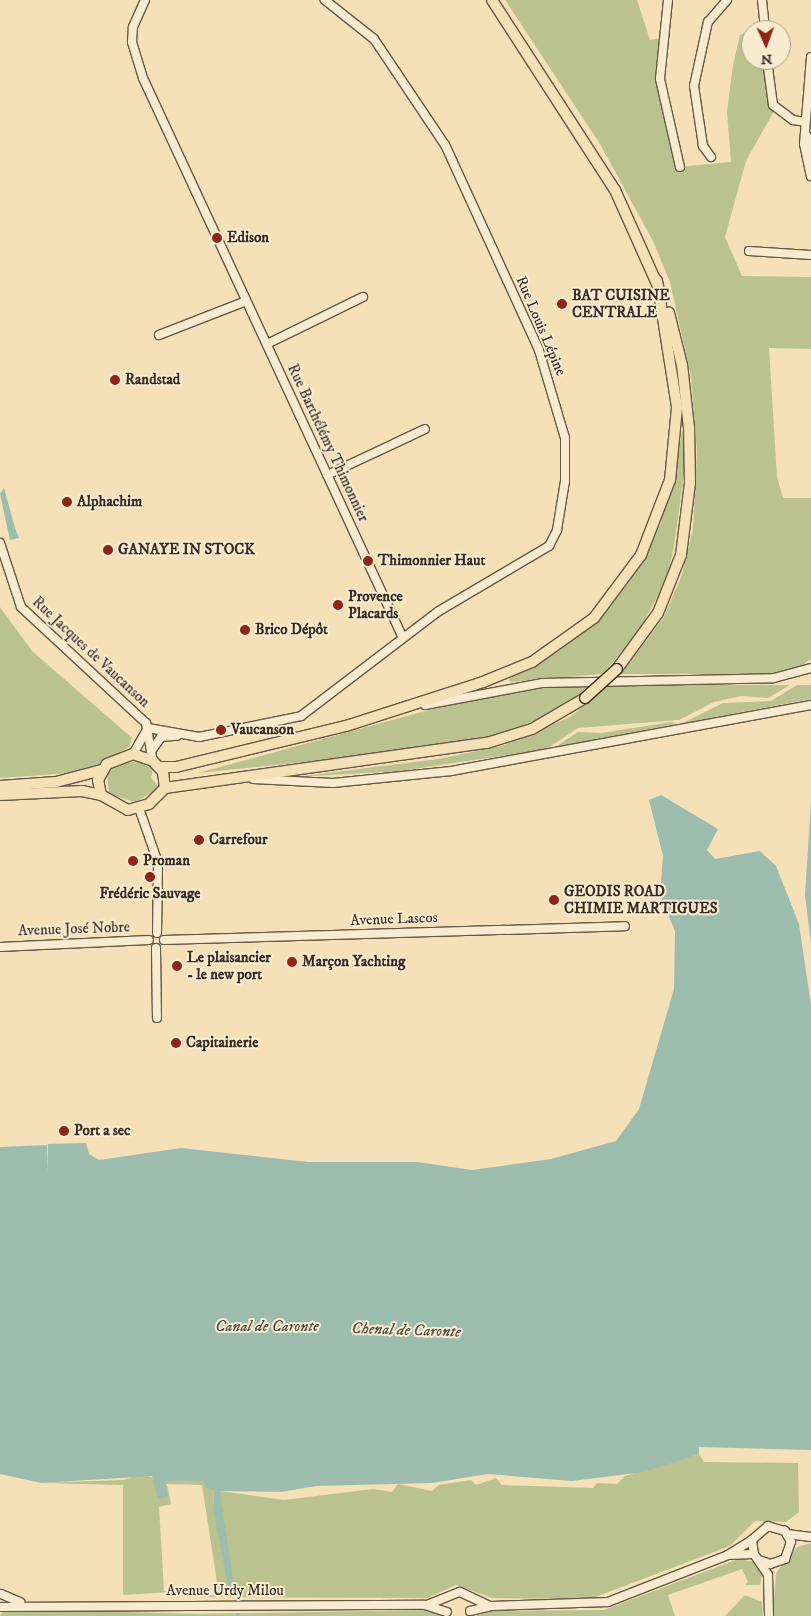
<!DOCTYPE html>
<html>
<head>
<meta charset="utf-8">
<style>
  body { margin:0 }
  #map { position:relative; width:811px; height:1616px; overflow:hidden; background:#f5e0b7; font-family:"IM FELL DW Pica",serif }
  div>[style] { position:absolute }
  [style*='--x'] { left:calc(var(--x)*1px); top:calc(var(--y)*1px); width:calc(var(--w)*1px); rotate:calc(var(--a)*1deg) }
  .green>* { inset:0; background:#bac28f }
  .water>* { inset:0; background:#9cbdae }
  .stream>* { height:2.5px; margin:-1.25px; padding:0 1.25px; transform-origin:1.25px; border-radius:1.25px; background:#9cbdae }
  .roads { filter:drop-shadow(1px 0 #665848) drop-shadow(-1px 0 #665848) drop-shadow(0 1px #665848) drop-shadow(0 -1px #665848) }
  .minor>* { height:8px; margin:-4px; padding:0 4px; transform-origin:4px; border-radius:4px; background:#f8ebd0 }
  .major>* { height:10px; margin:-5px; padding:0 5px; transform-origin:5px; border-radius:5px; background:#f5e0b7 }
  .bridges { filter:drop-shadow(1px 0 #372b23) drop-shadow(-1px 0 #372b23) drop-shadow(0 1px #372b23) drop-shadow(0 -1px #372b23) }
  .major-bridge>* { height:10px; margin:-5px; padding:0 5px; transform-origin:5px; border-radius:5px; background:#f5e0b7 }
  .dots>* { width:14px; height:14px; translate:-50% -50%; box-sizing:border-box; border:2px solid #f8ebd0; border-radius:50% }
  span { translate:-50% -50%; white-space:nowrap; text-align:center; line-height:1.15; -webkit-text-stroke:4px #f8ebd0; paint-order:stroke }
  .poi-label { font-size:15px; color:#372b23; font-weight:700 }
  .left { translate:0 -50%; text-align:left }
  .street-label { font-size:15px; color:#372b23 }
  .water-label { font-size:16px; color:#505046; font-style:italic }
  .north { position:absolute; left:741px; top:20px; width:50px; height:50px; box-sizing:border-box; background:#f8ebd0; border:1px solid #ab9e8b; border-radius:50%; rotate:178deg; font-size:14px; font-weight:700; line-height:20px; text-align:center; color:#372b23 }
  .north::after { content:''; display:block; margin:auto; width:18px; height:22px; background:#8f2418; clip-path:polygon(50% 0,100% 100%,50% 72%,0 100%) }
</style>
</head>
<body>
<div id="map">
  <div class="green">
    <i style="clip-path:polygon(505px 0,637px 0,650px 40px,664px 37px,657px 86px,677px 167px,731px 162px,727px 112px,733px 65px,740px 35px,751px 31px,751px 60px,763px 60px,774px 111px,746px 161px,725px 237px,742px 276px,811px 277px,811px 349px,769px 348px,777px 477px,783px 498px,811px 498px,811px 659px,800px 668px,777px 674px,621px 674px,664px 617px,682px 575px,693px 529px,697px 451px,691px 376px,670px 282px,653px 241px,600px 144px)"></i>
    <i style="clip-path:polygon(683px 429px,684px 473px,674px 547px,666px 580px,636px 637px,602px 674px,510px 682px,509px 679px,579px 636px,627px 585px,661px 523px)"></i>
    <i style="clip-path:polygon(0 607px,32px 651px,132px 738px,129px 747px,86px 772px,0 778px)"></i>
    <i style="clip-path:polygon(609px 685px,790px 685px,768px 698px,742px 696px,714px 702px,679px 720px,578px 728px,548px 748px,528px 752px,400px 771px,296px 777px,438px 759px,502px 746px,570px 717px)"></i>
    <i style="clip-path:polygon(797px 685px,811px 685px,811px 699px,683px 723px,723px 703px,771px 701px)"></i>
    <i style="clip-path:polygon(589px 686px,559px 710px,497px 736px,419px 750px,198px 773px,469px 699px,534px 688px)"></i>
    <i style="clip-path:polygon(672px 722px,676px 724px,554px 748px,578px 732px,601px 733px)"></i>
    <i style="clip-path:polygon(139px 762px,153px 769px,151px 778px,158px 785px,153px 792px,135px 802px,109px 794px,107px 773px,120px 763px)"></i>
    <i style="clip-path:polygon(699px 1454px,704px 1462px,798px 1463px,799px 1512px,786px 1522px,755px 1521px,730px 1546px,590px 1599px,492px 1598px,456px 1585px,427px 1598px,180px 1597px,219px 1595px,202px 1485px,167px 1484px,171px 1504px,159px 1507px,164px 1591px,171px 1592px,123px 1595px,123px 1485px,41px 1483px,123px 1480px,141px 1474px,164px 1481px,204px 1482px,214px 1490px,213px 1509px,220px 1491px,284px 1500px,373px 1489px,392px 1492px,398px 1484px,432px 1491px,439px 1485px,471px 1480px,476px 1485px,496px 1478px,502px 1485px,593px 1488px,597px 1483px,617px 1484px,625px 1476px)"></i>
    <i style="clip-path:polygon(811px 1543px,811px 1616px,773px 1616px,776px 1573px,797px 1547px)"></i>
    <i style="clip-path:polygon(738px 1559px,755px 1562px,762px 1575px,760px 1585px,745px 1585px,748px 1582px,742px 1569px,668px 1595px,675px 1616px,475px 1616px,492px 1611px,604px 1610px)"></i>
    <i style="clip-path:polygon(745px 1595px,762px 1602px,763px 1616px,725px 1616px)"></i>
    <i style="clip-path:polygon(49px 1610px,197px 1614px,427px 1610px,443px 1616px,0 1616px,4px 1610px)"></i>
  </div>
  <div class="water">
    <i style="clip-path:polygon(4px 488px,15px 528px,19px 538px,10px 540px,0 494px)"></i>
    <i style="clip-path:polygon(661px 795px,718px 829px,707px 850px,715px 859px,760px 851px,776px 866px,799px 924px,811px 1005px,811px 1450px,699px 1447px,699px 1454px,644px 1472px,572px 1481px,488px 1474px,432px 1483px,316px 1486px,281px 1492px,220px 1491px,235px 1595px,229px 1590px,213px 1509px,214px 1490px,205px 1488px,204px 1482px,165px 1481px,168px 1497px,158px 1499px,152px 1476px,41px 1483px,0 1474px,0 1147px,47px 1145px,48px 1173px,48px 1144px,86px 1143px,89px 1154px,99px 1160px,181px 1148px,308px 1162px,417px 1162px,472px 1170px,551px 1159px,616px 1141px,639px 1109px,674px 989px,675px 931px,660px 895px,663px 856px,649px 800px)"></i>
    <i style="clip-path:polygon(811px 801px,811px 944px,805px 895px)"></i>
  </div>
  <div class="stream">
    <i style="--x:238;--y:1614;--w:2;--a:63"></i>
  </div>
  <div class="roads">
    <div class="minor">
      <i style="--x:145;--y:0;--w:30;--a:114"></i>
      <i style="--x:133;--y:27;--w:15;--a:94"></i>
      <i style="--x:132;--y:42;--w:38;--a:73"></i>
      <i style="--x:143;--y:78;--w:615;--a:65.1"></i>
      <i style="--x:668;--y:0;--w:79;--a:95.8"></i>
      <i style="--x:660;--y:79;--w:90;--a:77.2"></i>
      <i style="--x:762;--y:0;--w:30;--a:84"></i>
      <i style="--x:811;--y:57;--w:87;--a:94.6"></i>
      <i style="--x:804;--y:144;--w:33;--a:78"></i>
      <i style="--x:767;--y:60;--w:45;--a:82.4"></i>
      <i style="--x:773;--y:105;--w:25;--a:37"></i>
      <i style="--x:793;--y:120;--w:12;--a:9"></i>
      <i style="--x:807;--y:136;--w:19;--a:78"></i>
      <i style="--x:711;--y:157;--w:14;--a:-126"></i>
      <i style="--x:703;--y:146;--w:61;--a:-98.5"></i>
      <i style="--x:694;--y:86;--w:66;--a:-77.7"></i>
      <i style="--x:708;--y:22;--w:29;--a:-49"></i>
      <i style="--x:749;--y:251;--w:62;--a:3.7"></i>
      <i style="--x:159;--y:335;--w:93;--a:-21.3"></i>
      <i style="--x:267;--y:344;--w:107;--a:-26.1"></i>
      <i style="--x:327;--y:475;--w:108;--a:-25.1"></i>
      <i style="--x:0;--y:543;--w:67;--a:71.8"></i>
      <i style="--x:21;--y:607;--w:171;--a:42.9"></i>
      <i style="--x:146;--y:723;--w:39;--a:80"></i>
      <i style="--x:425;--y:705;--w:120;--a:-10.6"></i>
      <i style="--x:543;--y:683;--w:231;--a:-1.2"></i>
      <i style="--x:774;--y:678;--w:38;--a:-15"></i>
      <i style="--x:148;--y:728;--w:52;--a:10"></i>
      <i style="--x:199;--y:737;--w:104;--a:-11.6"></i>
      <i style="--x:301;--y:716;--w:173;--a:-37.3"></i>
      <i style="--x:439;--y:611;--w:128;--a:-30.6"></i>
      <i style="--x:549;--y:546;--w:18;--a:-63"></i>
      <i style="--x:557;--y:530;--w:50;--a:-80.7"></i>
      <i style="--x:565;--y:481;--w:43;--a:-90"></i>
      <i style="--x:565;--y:438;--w:92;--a:-106.5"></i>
      <i style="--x:539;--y:350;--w:226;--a:-114.6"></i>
      <i style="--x:445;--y:145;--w:128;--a:-123.8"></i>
      <i style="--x:374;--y:39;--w:63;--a:-141.5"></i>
      <i style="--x:152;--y:750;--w:16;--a:-55"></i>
      <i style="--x:161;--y:737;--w:16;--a:-4"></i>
      <i style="--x:133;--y:754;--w:30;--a:-60"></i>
      <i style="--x:253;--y:779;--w:80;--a:2.9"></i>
      <i style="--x:333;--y:783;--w:119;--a:-5.8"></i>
      <i style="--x:451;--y:771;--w:366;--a:-10.4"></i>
      <i style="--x:139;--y:808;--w:58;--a:70.9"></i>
      <i style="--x:158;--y:863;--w:70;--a:90.8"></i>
      <i style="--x:164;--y:940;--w:461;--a:-1.7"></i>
      <i style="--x:0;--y:947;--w:149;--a:-2.7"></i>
      <i style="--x:156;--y:948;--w:70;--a:89.2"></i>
      <i style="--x:787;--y:1534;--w:24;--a:7"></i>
      <i style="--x:728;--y:1555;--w:26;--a:-2"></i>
      <i style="--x:759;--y:1560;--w:12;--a:20"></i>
      <i style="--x:770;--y:1564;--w:16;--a:-18"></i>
      <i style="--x:785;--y:1559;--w:18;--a:-71"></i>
      <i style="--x:791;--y:1542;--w:13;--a:-119"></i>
      <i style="--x:785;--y:1531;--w:18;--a:-164"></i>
      <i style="--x:768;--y:1526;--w:21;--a:139"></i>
      <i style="--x:752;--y:1540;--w:14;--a:82"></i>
      <i style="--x:754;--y:1554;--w:25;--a:56"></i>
      <i style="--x:768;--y:1575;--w:41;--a:88.6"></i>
      <i style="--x:1;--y:1594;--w:21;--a:23"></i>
      <i style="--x:427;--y:1605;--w:35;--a:-22"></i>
      <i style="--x:460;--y:1592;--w:31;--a:25"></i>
      <i style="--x:0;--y:1607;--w:425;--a:-0.3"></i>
      <i style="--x:425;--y:1605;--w:23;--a:18"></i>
      <i style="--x:470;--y:1611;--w:22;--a:-13"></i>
      <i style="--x:491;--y:1606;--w:117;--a:-2"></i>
      <i style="--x:608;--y:1602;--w:129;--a:-21.4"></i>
      <i style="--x:728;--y:1555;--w:28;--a:-32"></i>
    </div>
    <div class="major">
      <i style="--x:492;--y:0;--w:226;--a:57.1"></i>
      <i style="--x:615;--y:190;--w:105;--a:65.9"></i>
      <i style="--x:617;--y:669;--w:69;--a:-53.8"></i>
      <i style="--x:658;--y:613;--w:62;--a:-68.4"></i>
      <i style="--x:681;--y:555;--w:73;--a:-82.9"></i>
      <i style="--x:690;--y:483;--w:55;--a:-91"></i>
      <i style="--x:689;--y:428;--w:63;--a:-96.3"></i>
      <i style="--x:682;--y:365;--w:54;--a:-104"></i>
      <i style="--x:133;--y:754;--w:21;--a:19"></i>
      <i style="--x:153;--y:761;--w:15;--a:48"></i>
      <i style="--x:163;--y:772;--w:16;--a:83"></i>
      <i style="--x:165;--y:788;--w:23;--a:135"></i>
      <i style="--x:149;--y:804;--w:22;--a:164"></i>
      <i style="--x:128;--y:810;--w:31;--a:-151"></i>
      <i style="--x:101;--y:795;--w:15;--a:-101"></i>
      <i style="--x:98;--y:780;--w:18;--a:-61"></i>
      <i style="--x:107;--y:764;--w:28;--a:-21"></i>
      <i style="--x:159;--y:767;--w:17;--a:0"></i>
      <i style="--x:176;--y:767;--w:175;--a:-13.6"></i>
      <i style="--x:346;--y:726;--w:144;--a:-17.8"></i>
      <i style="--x:483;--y:682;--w:53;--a:-22.2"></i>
      <i style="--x:532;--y:662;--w:76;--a:-35.4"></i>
      <i style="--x:594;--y:618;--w:79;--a:-53.3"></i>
      <i style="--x:641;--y:555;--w:80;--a:-68.9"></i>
      <i style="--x:670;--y:480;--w:73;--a:-84.5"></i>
      <i style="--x:677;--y:407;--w:128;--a:-99"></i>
      <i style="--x:0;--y:786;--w:56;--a:-4.1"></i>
      <i style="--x:56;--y:782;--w:48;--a:-14.6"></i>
      <i style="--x:165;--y:788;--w:325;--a:-8"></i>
      <i style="--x:487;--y:743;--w:47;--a:-17.3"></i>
      <i style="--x:532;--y:729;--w:61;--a:-30.3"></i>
      <i style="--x:0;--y:795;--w:82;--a:-2.8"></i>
      <i style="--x:82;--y:791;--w:19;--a:12"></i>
    </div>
  </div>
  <div class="bridges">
    <div class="major-bridge">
      <i style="--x:585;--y:698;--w:43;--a:-42.2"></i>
    </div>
  </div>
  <div class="dots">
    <i style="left:217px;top:238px;background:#8f2418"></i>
    <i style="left:562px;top:304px;background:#8f2418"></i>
    <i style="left:115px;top:380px;background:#8f2418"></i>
    <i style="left:67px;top:502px;background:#8f2418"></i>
    <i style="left:108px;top:550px;background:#8f2418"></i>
    <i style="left:368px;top:561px;background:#8f2418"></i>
    <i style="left:338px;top:605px;background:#8f2418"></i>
    <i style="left:245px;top:630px;background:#8f2418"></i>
    <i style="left:221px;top:730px;background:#8f2418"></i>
    <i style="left:199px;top:840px;background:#8f2418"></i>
    <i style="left:133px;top:861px;background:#8f2418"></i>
    <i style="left:150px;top:877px;background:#8f2418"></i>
    <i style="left:554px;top:900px;background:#8f2418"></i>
    <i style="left:292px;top:962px;background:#8f2418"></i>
    <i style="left:177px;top:966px;background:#8f2418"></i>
    <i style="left:176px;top:1043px;background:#8f2418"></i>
    <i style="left:64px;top:1131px;background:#8f2418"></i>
  </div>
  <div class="poi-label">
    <span class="left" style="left:227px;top:238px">Edison</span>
    <span class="left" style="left:572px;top:304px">BAT CUISINE<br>CENTRALE</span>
    <span class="left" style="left:125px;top:380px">Randstad</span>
    <span class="left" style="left:77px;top:502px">Alphachim</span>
    <span class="left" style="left:118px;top:550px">GANAYE IN STOCK</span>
    <span class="left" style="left:378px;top:561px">Thimonnier Haut</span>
    <span class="left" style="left:348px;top:605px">Provence<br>Placards</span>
    <span class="left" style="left:255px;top:630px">Brico Dépôt</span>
    <span class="left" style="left:231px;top:730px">Vaucanson</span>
    <span class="left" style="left:209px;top:840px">Carrefour</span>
    <span class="left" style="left:143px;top:861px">Proman</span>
    <span class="left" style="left:564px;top:900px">GEODIS ROAD<br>CHIMIE MARTIGUES</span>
    <span style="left:150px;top:894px">Frédéric Sauvage</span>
    <span class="left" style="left:187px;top:966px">Le plaisancier<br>- le new port</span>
    <span class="left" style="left:302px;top:962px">Marçon Yachting</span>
    <span class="left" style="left:186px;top:1043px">Capitainerie</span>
    <span class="left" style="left:74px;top:1131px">Port a sec</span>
  </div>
  <div class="street-label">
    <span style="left:541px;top:326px;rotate:67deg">Rue Louis Lépine</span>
    <span style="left:328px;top:443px;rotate:65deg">Rue Barthélémy Thimonnier</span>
    <span style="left:91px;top:652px;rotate:43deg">Rue Jacques de Vaucanson</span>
    <span style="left:394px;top:919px;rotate:-2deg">Avenue Lascos</span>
    <span style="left:74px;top:929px;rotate:-2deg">Avenue José Nobre</span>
    <span style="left:225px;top:1591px">Avenue Urdy Milou</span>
  </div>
  <div class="water-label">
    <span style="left:267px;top:1326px">Canal de Caronte</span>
    <span style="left:406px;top:1330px;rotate:2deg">Chenal de Caronte</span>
  </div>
  <div class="north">N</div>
</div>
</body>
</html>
